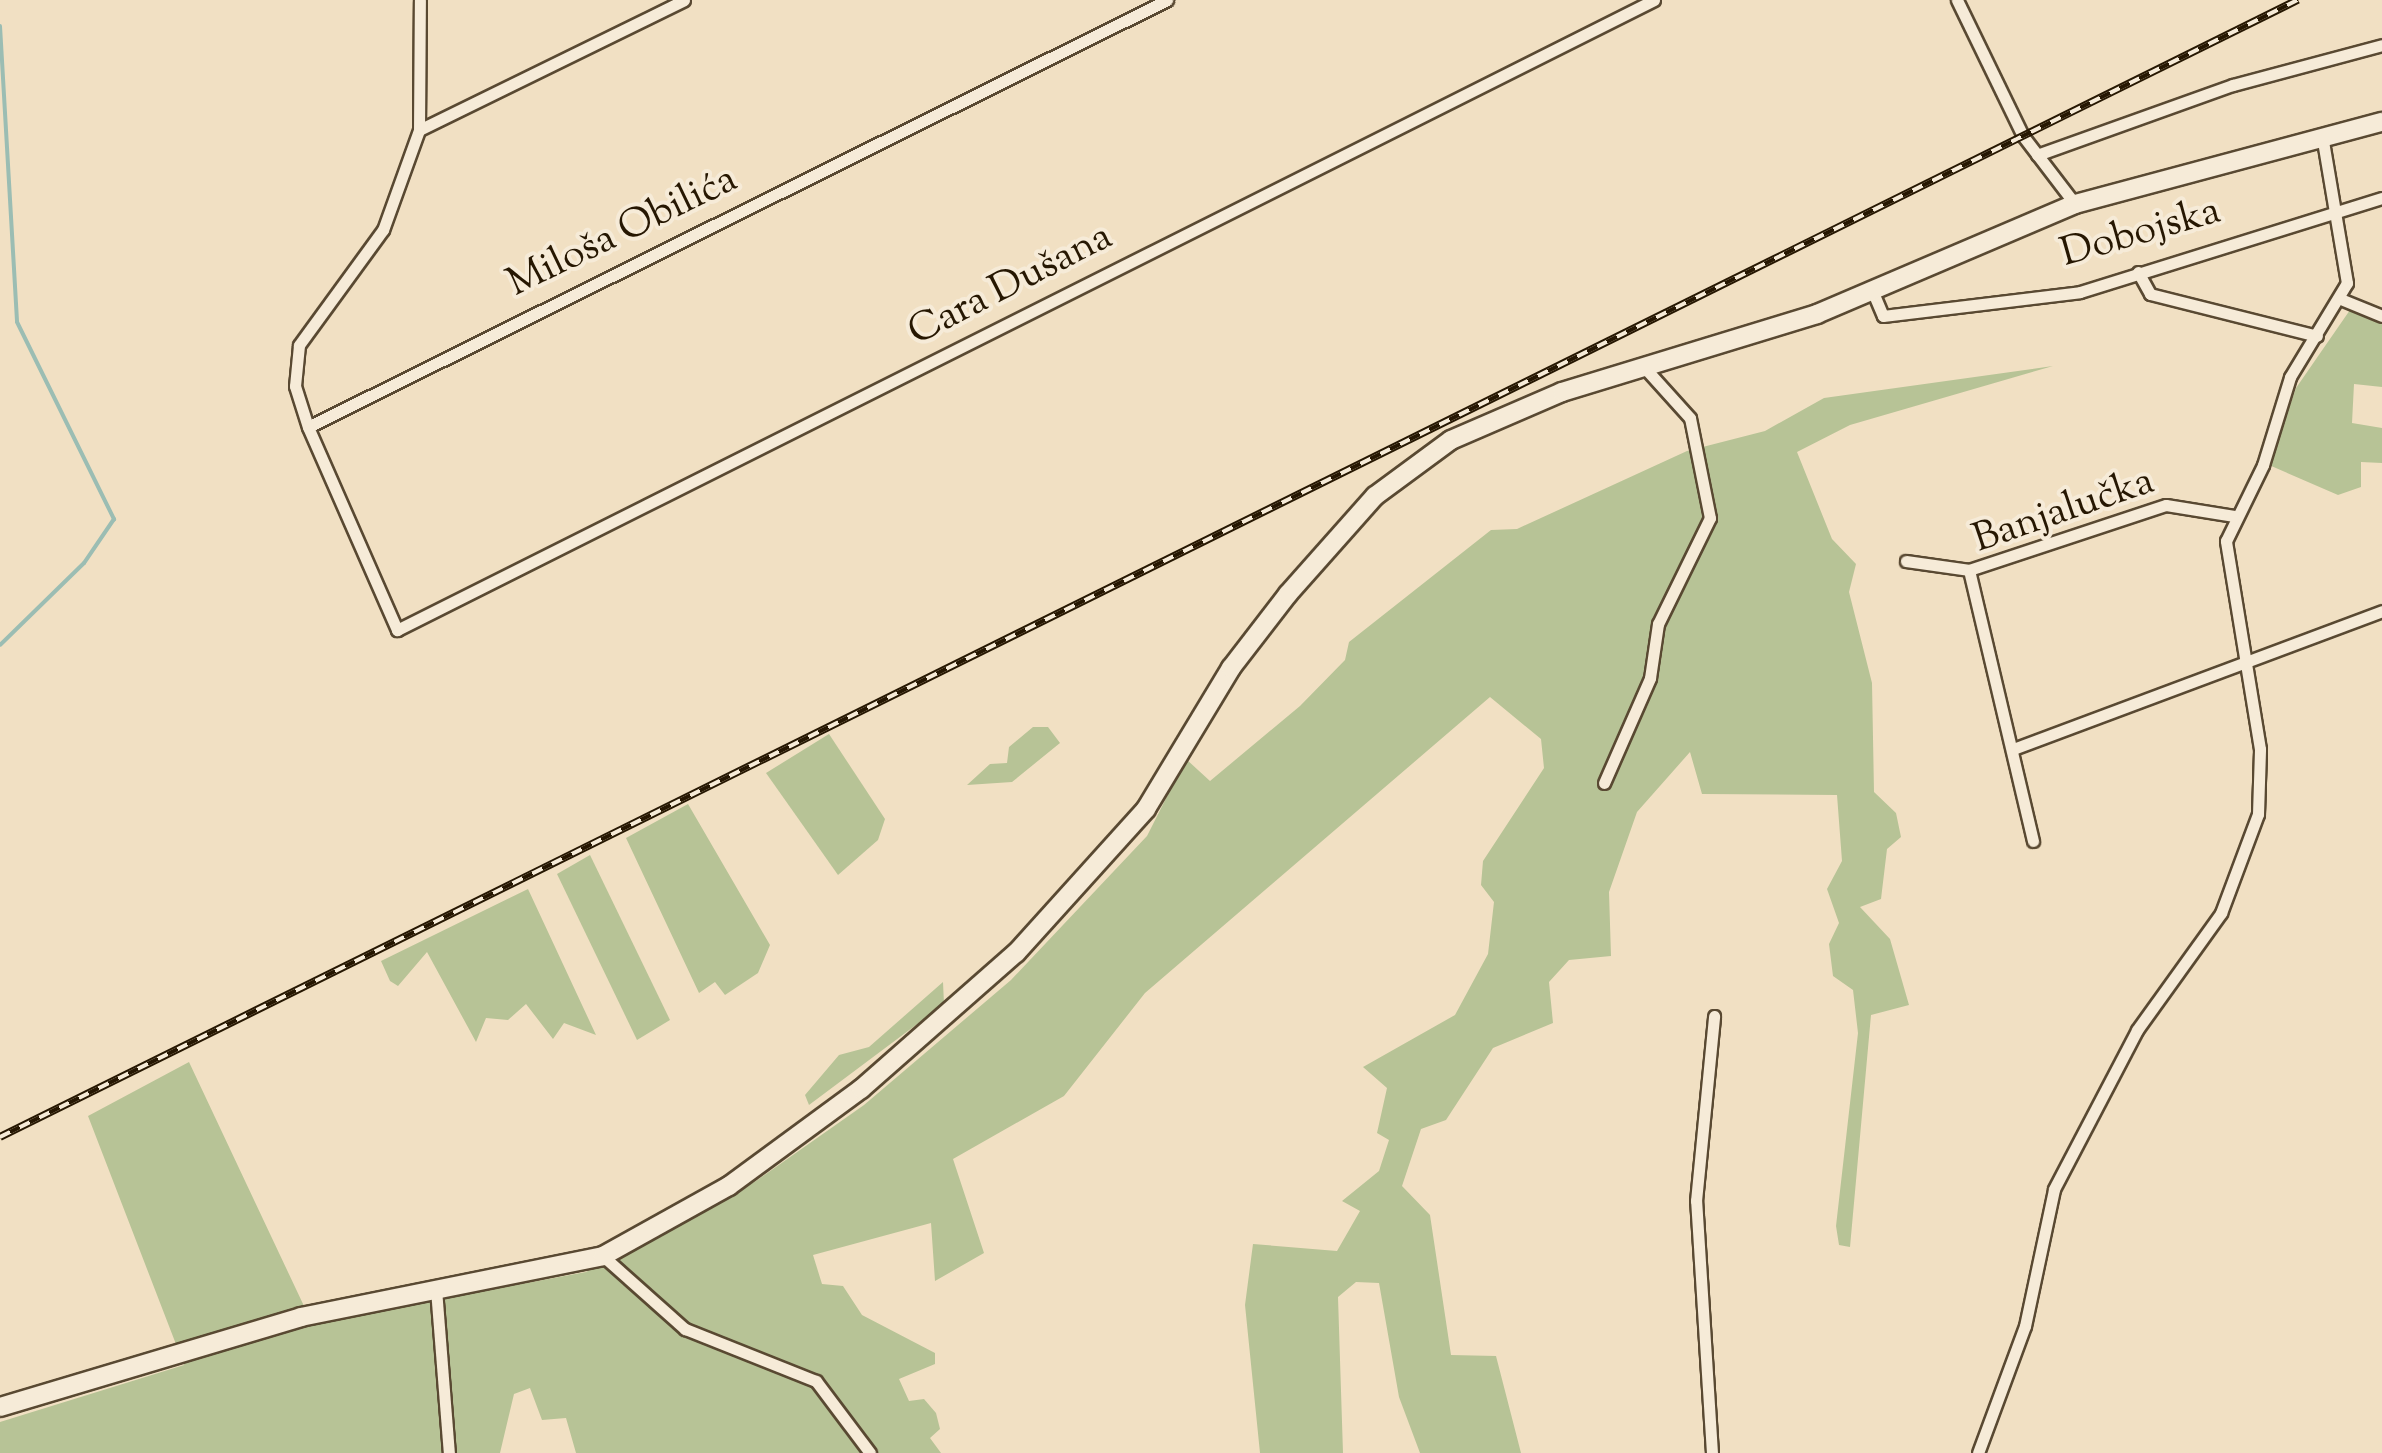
<!DOCTYPE html>
<html>
<head>
<meta charset="utf-8">
<style>
  body { margin:0 }
  #map { position:relative; width:2382px; height:1453px; overflow:hidden; background:#f1e0c3; font-family:"Sorts Mill Goudy",serif }
  div>[style] { position:absolute }
  [style*='--x'] { left:calc(var(--x)*1px); top:calc(var(--y)*1px); width:calc(var(--w)*1px); rotate:calc(var(--a)*1deg) }
  .green>* { inset:0; background:#b7c396 }
  .stream>* { height:4px; margin:-2px; padding:0 2px; transform-origin:2px; border-radius:2px; background:#9bbdb3 }
  .roads { filter:drop-shadow(2px 0 #594932) drop-shadow(-2px 0 #594932) drop-shadow(0 2px #594932) drop-shadow(0 -2px #594932) }
  .street>* { height:11px; margin:-5.5px; padding:0 5.5px; transform-origin:5.5px; border-radius:5.5px; background:#f6ebd8 }
  .secondary>* { height:18px; margin:-9px; padding:0 9px; transform-origin:9px; border-radius:9px; background:#f6ebd8 }
  .rail>* { height:8px; margin-top:-4px; transform-origin:0; background:repeating-linear-gradient(90deg,#f6ebd8 0 11px,#261702 0 22px); box-sizing:border-box; border-block:2px solid #261702 }
  span { translate:-50% -50%; white-space:nowrap; text-align:center; line-height:1.15; -webkit-text-stroke:8px #f6ebd8; paint-order:stroke }
  .street-label { font-size:40px; color:#261702 }
</style>
</head>
<body>
<div id="map">
  <div class="green">
    <i style="clip-path:polygon(2350px 310px,2382px 321px,2382px 387px,2354px 384px,2352px 423px,2382px 428px,2382px 463px,2361px 462px,2361px 487px,2338px 495px,2269px 465px,2296px 388px)"></i>
    <i style="clip-path:polygon(2053px 366px,1850px 425px,1797px 452px,1832px 539px,1856px 564px,1849px 592px,1872px 683px,1874px 792px,1896px 813px,1901px 837px,1887px 849px,1881px 899px,1860px 907px,1890px 939px,1909px 1005px,1871px 1015px,1850px 1247px,1839px 1245px,1836px 1226px,1858px 1033px,1853px 990px,1833px 976px,1829px 944px,1839px 923px,1827px 889px,1842px 861px,1837px 795px,1702px 794px,1690px 752px,1637px 812px,1609px 892px,1611px 956px,1569px 960px,1549px 982px,1553px 1023px,1493px 1048px,1446px 1120px,1421px 1129px,1402px 1186px,1430px 1215px,1451px 1355px,1496px 1356px,1521px 1453px,1420px 1453px,1399px 1397px,1379px 1283px,1356px 1282px,1338px 1297px,1343px 1453px,1260px 1453px,1245px 1305px,1253px 1244px,1337px 1251px,1360px 1211px,1342px 1201px,1379px 1171px,1389px 1140px,1377px 1133px,1387px 1088px,1363px 1067px,1455px 1015px,1488px 954px,1494px 902px,1481px 885px,1483px 861px,1544px 768px,1541px 739px,1490px 697px,1145px 993px,1064px 1096px,953px 1159px,984px 1253px,935px 1281px,931px 1223px,813px 1255px,822px 1284px,843px 1286px,862px 1315px,935px 1353px,935px 1364px,899px 1379px,909px 1401px,924px 1399px,936px 1413px,940px 1429px,930px 1438px,941px 1453px,576px 1453px,566px 1418px,542px 1420px,530px 1388px,514px 1394px,500px 1453px,0 1453px,0 1422px,184px 1365px,88px 1116px,189px 1062px,312px 1323px,586px 1272px,756px 1181px,864px 1105px,1011px 980px,1147px 836px,1186px 759px,1210px 781px,1300px 706px,1345px 660px,1349px 642px,1491px 530px,1517px 529px,1687px 451px,1765px 431px,1824px 398px)"></i>
    <i style="clip-path:polygon(1033px 727px,1048px 727px,1060px 743px,1012px 782px,967px 785px,990px 764px,1007px 763px,1009px 747px)"></i>
    <i style="clip-path:polygon(829px 734px,885px 819px,878px 840px,838px 875px,766px 773px)"></i>
    <i style="clip-path:polygon(688px 804px,770px 945px,758px 973px,725px 995px,715px 982px,699px 993px,626px 838px)"></i>
    <i style="clip-path:polygon(590px 855px,670px 1020px,637px 1040px,557px 874px)"></i>
    <i style="clip-path:polygon(528px 889px,596px 1035px,564px 1023px,553px 1039px,526px 1004px,508px 1020px,486px 1018px,476px 1042px,427px 952px,398px 986px,390px 981px,381px 961px)"></i>
    <i style="clip-path:polygon(943px 982px,944px 1004px,809px 1105px,805px 1095px,839px 1055px,869px 1047px)"></i>
  </div>
  <div class="stream">
    <i style="--x:0;--y:26;--w:296;--a:86.7"></i>
    <i style="--x:17;--y:322;--w:220;--a:63.8"></i>
    <i style="--x:114;--y:519;--w:53;--a:124.3"></i>
    <i style="--x:84;--y:563;--w:117;--a:135.7"></i>
  </div>
  <div class="roads">
    <div class="street">
      <i style="--x:1167;--y:0;--w:959;--a:153.57"></i>
      <i style="--x:308;--y:427;--w:222;--a:66.3"></i>
      <i style="--x:397;--y:630;--w:1406;--a:-26.62"></i>
      <i style="--x:1957;--y:0;--w:151;--a:64.1"></i>
      <i style="--x:2023;--y:136;--w:86;--a:52.6"></i>
      <i style="--x:419;--y:130;--w:295;--a:-26.1"></i>
      <i style="--x:2037;--y:155;--w:208;--a:-19.7"></i>
      <i style="--x:2233;--y:85;--w:154;--a:-15"></i>
      <i style="--x:2138;--y:272;--w:25;--a:61"></i>
      <i style="--x:2150;--y:294;--w:172;--a:14.1"></i>
      <i style="--x:1872;--y:290;--w:28;--a:67"></i>
      <i style="--x:1883;--y:316;--w:198;--a:-6.9"></i>
      <i style="--x:2080;--y:292;--w:316;--a:-17.3"></i>
      <i style="--x:2343;--y:300;--w:42;--a:22.3"></i>
      <i style="--x:308;--y:427;--w:43;--a:-107.6"></i>
      <i style="--x:295;--y:386;--w:41;--a:-84.4"></i>
      <i style="--x:299;--y:345;--w:142;--a:-53.9"></i>
      <i style="--x:383;--y:230;--w:106;--a:-70.2"></i>
      <i style="--x:419;--y:130;--w:130;--a:-89.6"></i>
      <i style="--x:1906;--y:561;--w:64;--a:8.1"></i>
      <i style="--x:2016;--y:748;--w:391;--a:-20.5"></i>
      <i style="--x:1604;--y:783;--w:115;--a:-66.3"></i>
      <i style="--x:1650;--y:678;--w:55;--a:-81.6"></i>
      <i style="--x:1658;--y:624;--w:118;--a:-63.9"></i>
      <i style="--x:1710;--y:518;--w:102;--a:-101.3"></i>
      <i style="--x:1690;--y:418;--w:67;--a:-132"></i>
      <i style="--x:2033;--y:841;--w:278;--a:-103.3"></i>
      <i style="--x:1969;--y:570;--w:207;--a:-18.3"></i>
      <i style="--x:2166;--y:505;--w:69;--a:9.2"></i>
      <i style="--x:603;--y:1256;--w:110;--a:41.7"></i>
      <i style="--x:685;--y:1329;--w:141;--a:21.7"></i>
      <i style="--x:816;--y:1381;--w:90;--a:53.1"></i>
      <i style="--x:436;--y:1289;--w:165;--a:85.5"></i>
      <i style="--x:1712;--y:1453;--w:253;--a:-93.6"></i>
      <i style="--x:1696;--y:1201;--w:186;--a:-84.4"></i>
      <i style="--x:1978;--y:1453;--w:135;--a:-69.7"></i>
      <i style="--x:2025;--y:1326;--w:140;--a:-78"></i>
      <i style="--x:2054;--y:1189;--w:179;--a:-62.4"></i>
      <i style="--x:2137;--y:1030;--w:144;--a:-54.3"></i>
      <i style="--x:2221;--y:913;--w:106;--a:-69.5"></i>
      <i style="--x:2258;--y:814;--w:65;--a:-88.2"></i>
      <i style="--x:2260;--y:749;--w:211;--a:-99.3"></i>
      <i style="--x:2226;--y:541;--w:85;--a:-64"></i>
      <i style="--x:2263;--y:465;--w:92;--a:-72.9"></i>
      <i style="--x:2290;--y:377;--w:110;--a:-58.8"></i>
      <i style="--x:2347;--y:283;--w:150;--a:-99.6"></i>
    </div>
    <div class="secondary">
      <i style="--x:0;--y:1407;--w:314;--a:-16.6"></i>
      <i style="--x:301;--y:1317;--w:308;--a:-11.4"></i>
      <i style="--x:603;--y:1256;--w:144;--a:-29.1"></i>
      <i style="--x:729;--y:1186;--w:164;--a:-36.3"></i>
      <i style="--x:861;--y:1089;--w:206;--a:-41.3"></i>
      <i style="--x:1016;--y:953;--w:194;--a:-47.9"></i>
      <i style="--x:1146;--y:809;--w:165;--a:-58.9"></i>
      <i style="--x:1231;--y:668;--w:93;--a:-52.4"></i>
      <i style="--x:1288;--y:594;--w:131;--a:-48.4"></i>
      <i style="--x:1375;--y:496;--w:94;--a:-36.4"></i>
      <i style="--x:1451;--y:440;--w:121;--a:-23.4"></i>
      <i style="--x:1562;--y:392;--w:267;--a:-17"></i>
      <i style="--x:1817;--y:314;--w:280;--a:-23.1"></i>
      <i style="--x:2075;--y:204;--w:318;--a:-15"></i>
    </div>
  </div>
  <div class="rail">
    <i style="--x:0;--y:1137;--w:2564;--a:-26.33"></i>
  </div>
  <div class="street-label">
    <span style="left:623px;top:233px;rotate:-26deg">Miloša Obilića</span>
    <span style="left:2141px;top:234px;rotate:-16deg">Dobojska</span>
    <span style="left:1011px;top:286px;rotate:-27deg">Cara Dušana</span>
    <span style="left:2064px;top:512px;rotate:-19deg">Banjalučka</span>
  </div>
</div>
</body>
</html>
